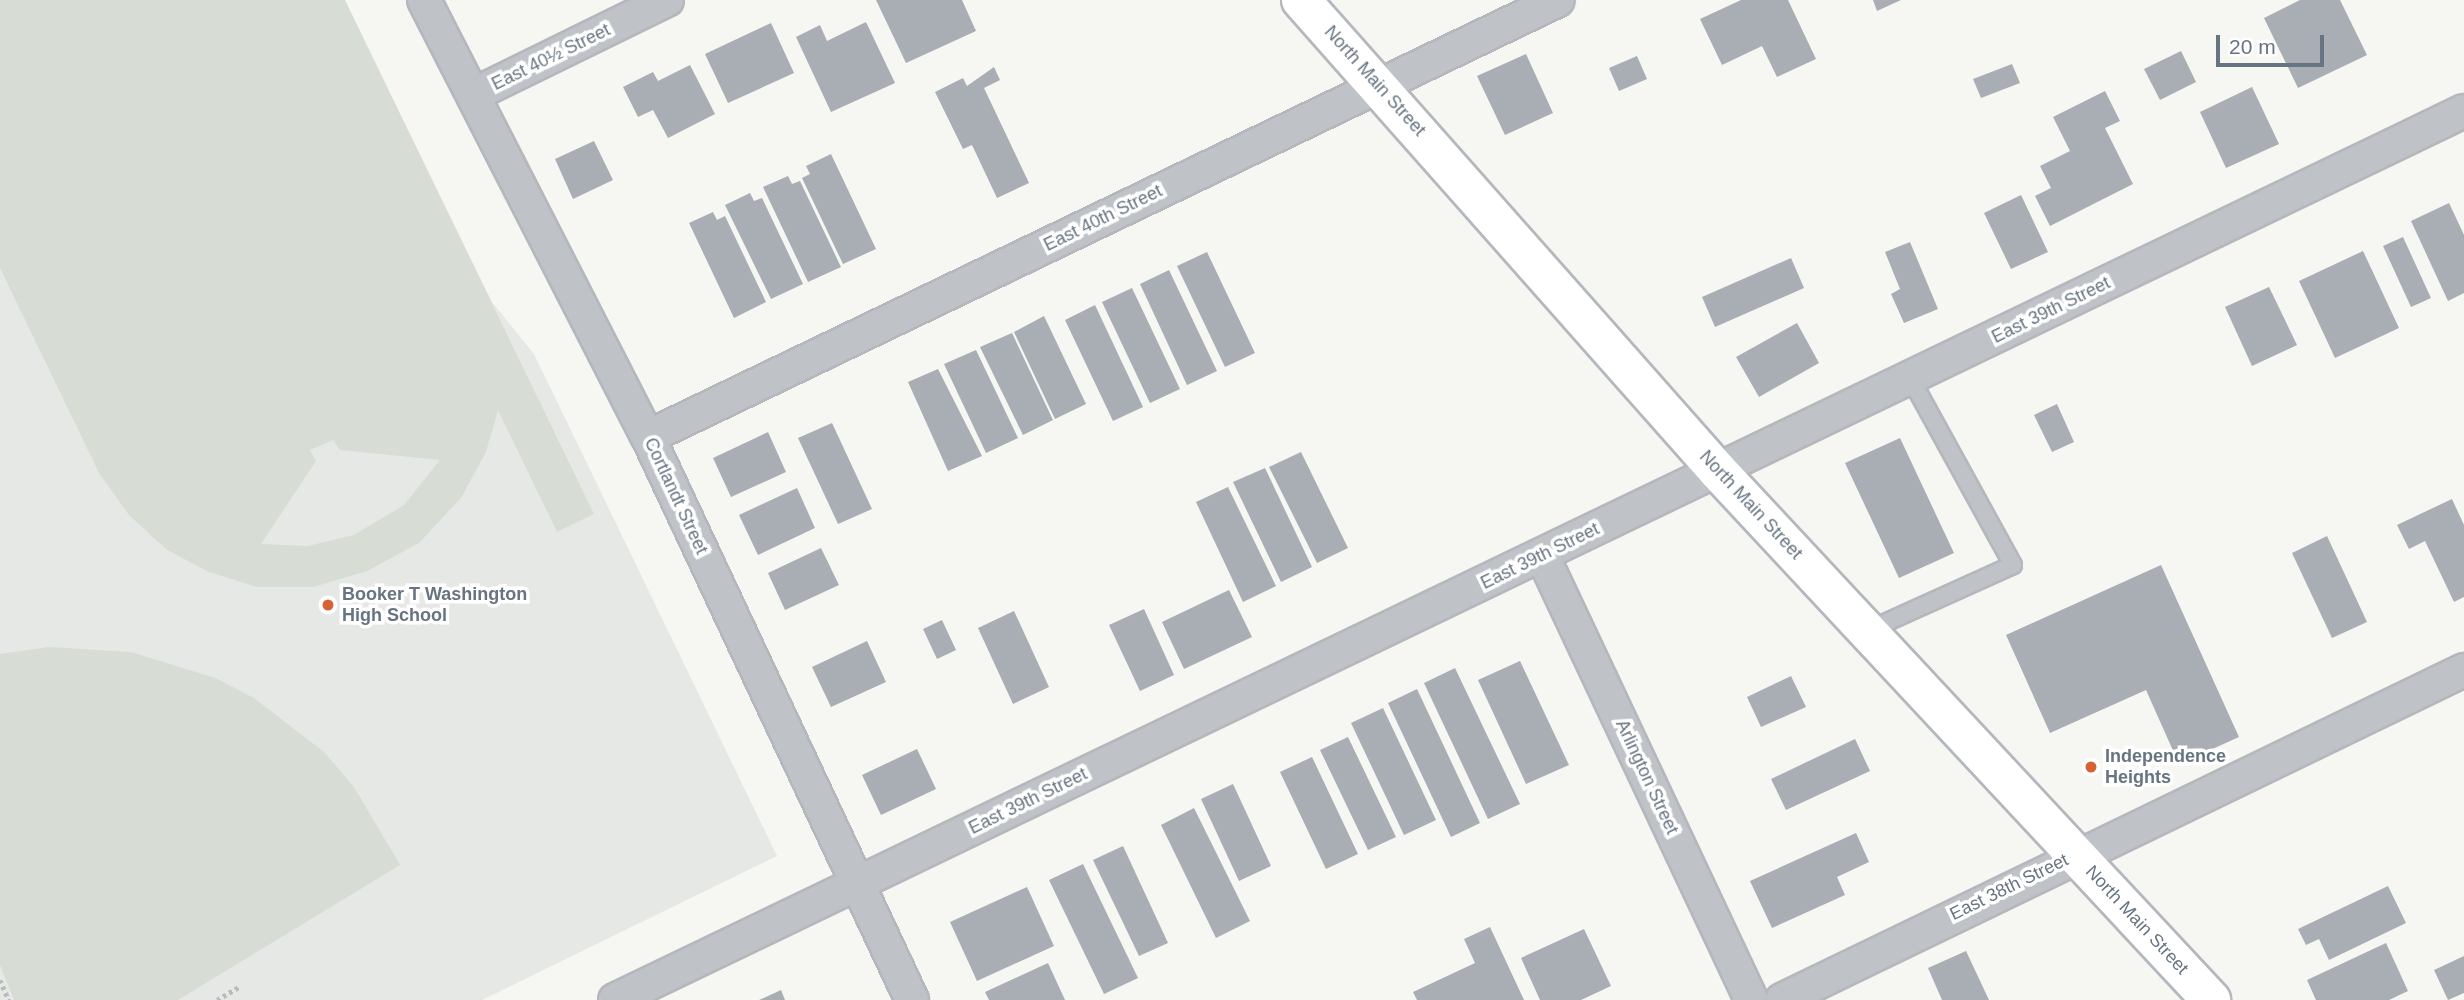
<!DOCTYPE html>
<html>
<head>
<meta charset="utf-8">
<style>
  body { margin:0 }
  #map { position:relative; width:2464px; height:1000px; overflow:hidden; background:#f6f6f3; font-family:Helvetica,sans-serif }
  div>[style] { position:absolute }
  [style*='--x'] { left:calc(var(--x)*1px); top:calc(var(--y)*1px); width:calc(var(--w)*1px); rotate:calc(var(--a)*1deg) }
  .built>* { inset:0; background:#e6e8e6 }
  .green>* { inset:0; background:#d7dcd4 }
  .building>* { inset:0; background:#a8aeb4 }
  .path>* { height:4.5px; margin-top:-2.25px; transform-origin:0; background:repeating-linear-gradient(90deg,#b9bbbe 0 3.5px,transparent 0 7px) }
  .roads { filter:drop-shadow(2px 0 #b4b8bc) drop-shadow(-2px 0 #b4b8bc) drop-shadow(0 2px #b4b8bc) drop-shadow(0 -2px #b4b8bc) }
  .lane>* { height:16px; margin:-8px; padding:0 8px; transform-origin:8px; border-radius:8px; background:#bfc2c6 }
  .street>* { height:32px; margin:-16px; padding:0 16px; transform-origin:16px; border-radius:16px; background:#bfc2c6 }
  .secondary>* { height:38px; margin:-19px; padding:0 19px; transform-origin:19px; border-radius:19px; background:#fff }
  .dots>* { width:19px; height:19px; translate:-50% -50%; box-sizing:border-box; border:4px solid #fff; border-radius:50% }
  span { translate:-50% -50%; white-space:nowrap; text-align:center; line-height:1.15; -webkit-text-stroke:7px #fff; paint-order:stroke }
  .street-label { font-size:18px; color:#677481 }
  .poi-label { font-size:18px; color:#677481; font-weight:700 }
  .left { translate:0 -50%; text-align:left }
  .scale { position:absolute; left:2216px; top:35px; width:108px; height:32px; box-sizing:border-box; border:4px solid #677481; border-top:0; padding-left:9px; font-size:21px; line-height:24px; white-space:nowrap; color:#677481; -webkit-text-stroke:5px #fff; paint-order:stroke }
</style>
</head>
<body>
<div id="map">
  <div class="built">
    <i style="clip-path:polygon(0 0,344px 0,492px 302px,534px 354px,777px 856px,482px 1000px,0 1000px)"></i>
  </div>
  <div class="green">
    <i style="clip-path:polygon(evenodd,0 0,345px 0,594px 514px,557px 532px,498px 410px,486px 452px,461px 498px,419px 543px,367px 571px,313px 587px,257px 587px,209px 572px,167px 550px,129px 515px,99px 473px,0 268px,0 0,333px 440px,340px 450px,440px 460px,404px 505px,354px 535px,308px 546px,261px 544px,316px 461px,310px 450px,333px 440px)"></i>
    <i style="clip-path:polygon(49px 647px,131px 652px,215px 678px,254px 698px,324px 752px,354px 787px,400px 865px,178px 1000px,14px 1000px,0 965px,0 654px)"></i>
  </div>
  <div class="building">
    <i style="clip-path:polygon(876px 0,962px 0,976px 31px,906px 63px)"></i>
    <i style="clip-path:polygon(1741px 0,1788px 0,1816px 59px,1777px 77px,1762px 46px,1722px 65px,1700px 19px)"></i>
    <i style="clip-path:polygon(1873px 0,1901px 0,1877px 11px)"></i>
    <i style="clip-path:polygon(2300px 0,2340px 0,2367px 55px,2298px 88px,2264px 18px)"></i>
    <i style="clip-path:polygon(866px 22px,895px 83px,831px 112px,796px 37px,820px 25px,827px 41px)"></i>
    <i style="clip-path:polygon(771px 23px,794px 73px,728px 103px,705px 54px)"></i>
    <i style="clip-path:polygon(2181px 51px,2196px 82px,2160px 100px,2144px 69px)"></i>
    <i style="clip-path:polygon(1526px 54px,1553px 113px,1505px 135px,1477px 76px)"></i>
    <i style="clip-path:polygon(1637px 56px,1647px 79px,1619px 91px,1609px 68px)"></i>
    <i style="clip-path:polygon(2012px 64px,2020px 83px,1981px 98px,1973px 79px)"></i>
    <i style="clip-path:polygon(690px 65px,715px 114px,668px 138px,653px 110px,638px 117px,623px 87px,653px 72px,658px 81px)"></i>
    <i style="clip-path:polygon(994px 67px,1000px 80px,984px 88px,1029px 183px,997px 198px,972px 145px,963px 149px,935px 92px,963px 78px,967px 86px)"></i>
    <i style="clip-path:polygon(2252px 87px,2279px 144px,2226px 168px,2200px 112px)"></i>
    <i style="clip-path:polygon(2105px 91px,2120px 121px,2105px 128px,2133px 184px,2050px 226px,2035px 196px,2051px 188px,2040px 166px,2070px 151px,2053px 117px)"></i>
    <i style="clip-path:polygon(594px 141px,613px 180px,573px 199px,555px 159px)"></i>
    <i style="clip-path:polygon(831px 154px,876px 249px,843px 264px,802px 178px,810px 174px,806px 166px)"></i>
    <i style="clip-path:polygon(788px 176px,792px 184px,800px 181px,841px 267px,808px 282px,763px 187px)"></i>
    <i style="clip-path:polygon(750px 193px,754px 201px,762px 198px,803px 284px,771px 299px,725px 205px)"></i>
    <i style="clip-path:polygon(2021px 195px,2048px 252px,2011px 269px,1984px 213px)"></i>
    <i style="clip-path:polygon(2449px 203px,2464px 235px,2464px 293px,2448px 301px,2411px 221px)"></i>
    <i style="clip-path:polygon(713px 212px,717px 220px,725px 216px,766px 302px,734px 318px,689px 223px)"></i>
    <i style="clip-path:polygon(2403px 237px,2431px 298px,2411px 307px,2383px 246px)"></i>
    <i style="clip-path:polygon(1910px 242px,1938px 309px,1904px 323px,1891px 294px,1900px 289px,1885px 252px)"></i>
    <i style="clip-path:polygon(2363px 251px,2399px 328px,2335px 358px,2299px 281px)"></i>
    <i style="clip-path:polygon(1207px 252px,1255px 353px,1225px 367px,1177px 266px)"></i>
    <i style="clip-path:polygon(1791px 258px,1804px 288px,1715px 327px,1702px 297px)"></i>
    <i style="clip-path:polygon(1169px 270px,1217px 371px,1187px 385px,1140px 284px)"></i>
    <i style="clip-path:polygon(2269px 287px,2297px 345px,2252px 366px,2225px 307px)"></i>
    <i style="clip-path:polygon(1132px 288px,1180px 389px,1150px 403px,1102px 302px)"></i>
    <i style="clip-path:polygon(1095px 305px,1143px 407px,1113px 421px,1065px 320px)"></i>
    <i style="clip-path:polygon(1044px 316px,1086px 404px,1055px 419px,1014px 332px)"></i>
    <i style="clip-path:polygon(1797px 323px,1819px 363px,1759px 397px,1736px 357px)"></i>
    <i style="clip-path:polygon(1012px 333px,1053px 420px,1023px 435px,980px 347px)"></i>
    <i style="clip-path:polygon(976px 350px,1018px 438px,986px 453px,944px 364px)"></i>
    <i style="clip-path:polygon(938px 369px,982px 456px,948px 471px,908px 382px)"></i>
    <i style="clip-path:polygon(2057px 404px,2074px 442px,2052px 452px,2034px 415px)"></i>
    <i style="clip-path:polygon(832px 423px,872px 509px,838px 524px,798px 438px)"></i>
    <i style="clip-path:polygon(768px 432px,786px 472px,731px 497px,713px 458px)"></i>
    <i style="clip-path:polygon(1900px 438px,1954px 553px,1899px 578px,1845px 463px)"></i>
    <i style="clip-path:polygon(1301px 452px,1348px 548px,1317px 563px,1269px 467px)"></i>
    <i style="clip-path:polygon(1265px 468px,1312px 567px,1281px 582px,1233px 482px)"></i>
    <i style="clip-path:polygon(1228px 487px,1276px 586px,1243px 602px,1196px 502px)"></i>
    <i style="clip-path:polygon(797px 488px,815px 528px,758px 555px,739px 515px)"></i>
    <i style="clip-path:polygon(2452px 499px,2464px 525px,2464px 597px,2454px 602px,2425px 541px,2409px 549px,2397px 525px)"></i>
    <i style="clip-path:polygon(2327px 536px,2367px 622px,2332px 638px,2292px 553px)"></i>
    <i style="clip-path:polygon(821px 548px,839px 585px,785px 610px,768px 573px)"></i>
    <i style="clip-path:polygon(2161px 565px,2239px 737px,2179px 764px,2146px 690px,2050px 733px,2006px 635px)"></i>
    <i style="clip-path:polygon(1229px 590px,1252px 637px,1184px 669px,1162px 622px)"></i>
    <i style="clip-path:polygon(1144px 609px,1174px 675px,1140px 691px,1109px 625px)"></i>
    <i style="clip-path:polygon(1014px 611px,1049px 687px,1013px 704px,978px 628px)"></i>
    <i style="clip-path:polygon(942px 620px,956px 650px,937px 659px,923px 629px)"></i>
    <i style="clip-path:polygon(867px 641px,886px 682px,831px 707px,812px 667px)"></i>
    <i style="clip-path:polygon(1520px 661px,1569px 765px,1526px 784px,1478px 680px)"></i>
    <i style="clip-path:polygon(1455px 668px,1520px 804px,1488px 819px,1424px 683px)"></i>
    <i style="clip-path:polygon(1791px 676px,1806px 707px,1761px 727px,1747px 697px)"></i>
    <i style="clip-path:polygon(1417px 689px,1480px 823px,1451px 837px,1388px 703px)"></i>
    <i style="clip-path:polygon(1383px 708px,1436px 820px,1404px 835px,1351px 723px)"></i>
    <i style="clip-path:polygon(1348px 737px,1396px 837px,1368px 850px,1320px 750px)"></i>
    <i style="clip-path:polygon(1855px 739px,1870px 771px,1786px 810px,1771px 779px)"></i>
    <i style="clip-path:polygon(917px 749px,936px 789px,881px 815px,862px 775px)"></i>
    <i style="clip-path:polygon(1312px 757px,1358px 854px,1326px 869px,1280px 772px)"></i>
    <i style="clip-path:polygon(1233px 784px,1271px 866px,1239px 881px,1201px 799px)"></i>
    <i style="clip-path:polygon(1194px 808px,1250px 921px,1216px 938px,1161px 825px)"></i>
    <i style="clip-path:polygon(1856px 833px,1869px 862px,1837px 877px,1845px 895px,1772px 928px,1750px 881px)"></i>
    <i style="clip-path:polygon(1123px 846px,1168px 943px,1139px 956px,1093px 860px)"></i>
    <i style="clip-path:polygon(1083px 864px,1138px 978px,1104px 994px,1049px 880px)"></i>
    <i style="clip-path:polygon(2388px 886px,2406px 923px,2329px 960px,2319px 939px,2306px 945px,2298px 929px)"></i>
    <i style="clip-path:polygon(1027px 887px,1054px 946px,977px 981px,950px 922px)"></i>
    <i style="clip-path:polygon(1490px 927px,1524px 1000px,1417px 1000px,1413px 992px,1475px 963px,1464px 939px)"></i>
    <i style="clip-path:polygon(1584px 929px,1611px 986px,1581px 1000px,1540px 1000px,1521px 958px)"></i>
    <i style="clip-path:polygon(2386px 943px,2408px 991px,2389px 1000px,2316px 1000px,2307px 980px)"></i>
    <i style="clip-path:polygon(1966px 951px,1989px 1000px,1942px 1000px,1928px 968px)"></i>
    <i style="clip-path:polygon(2464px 956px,2464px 993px,2448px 1000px,2434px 970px)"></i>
    <i style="clip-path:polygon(1048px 963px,1065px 1000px,989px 1000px,985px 992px)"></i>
    <i style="clip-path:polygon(781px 990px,785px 1000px,759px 1000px)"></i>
  </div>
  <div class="path">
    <i style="--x:0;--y:980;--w:22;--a:66"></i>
    <i style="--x:217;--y:1000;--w:26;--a:-31"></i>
  </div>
  <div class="roads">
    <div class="lane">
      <i style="--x:1867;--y:631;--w:160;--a:-24.3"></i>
      <i style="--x:2013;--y:565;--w:213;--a:-118.8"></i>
    </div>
    <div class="street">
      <i style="--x:424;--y:0;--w:491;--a:62.9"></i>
      <i style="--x:648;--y:437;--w:622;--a:64.88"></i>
      <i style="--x:473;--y:95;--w:216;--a:-26.1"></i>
      <i style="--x:648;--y:437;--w:1009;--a:-25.65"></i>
      <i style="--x:1542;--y:555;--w:492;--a:64.8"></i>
      <i style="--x:615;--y:1000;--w:2052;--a:-25.68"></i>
      <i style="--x:1782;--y:1000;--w:758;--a:-25.82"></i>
    </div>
    <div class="secondary">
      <i style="--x:1301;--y:0;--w:628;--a:48.49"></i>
      <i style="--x:1717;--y:470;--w:725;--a:47.01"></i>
    </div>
  </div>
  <div class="dots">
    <i style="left:328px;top:605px;background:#d56334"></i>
    <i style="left:2091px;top:767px;background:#d56334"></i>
  </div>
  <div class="street-label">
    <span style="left:551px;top:57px;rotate:-26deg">East 40½ Street</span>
    <span style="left:1375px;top:81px;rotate:48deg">North Main Street</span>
    <span style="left:1103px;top:218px;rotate:-26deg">East 40th Street</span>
    <span style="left:2051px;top:310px;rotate:-26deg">East 39th Street</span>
    <span style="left:676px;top:496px;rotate:65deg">Cortlandt Street</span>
    <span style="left:1751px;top:505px;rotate:47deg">North Main Street</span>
    <span style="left:1540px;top:556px;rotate:-26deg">East 39th Street</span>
    <span style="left:1647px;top:777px;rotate:65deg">Arlington Street</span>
    <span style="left:1028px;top:801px;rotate:-26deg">East 39th Street</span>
    <span style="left:2009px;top:887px;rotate:-26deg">East 38th Street</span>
    <span style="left:2137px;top:920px;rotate:47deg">North Main Street</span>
  </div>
  <div class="poi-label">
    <span class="left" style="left:342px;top:605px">Booker T Washington<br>High School</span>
    <span class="left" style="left:2105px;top:767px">Independence<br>Heights</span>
  </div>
  <div class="scale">20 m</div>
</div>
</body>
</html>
